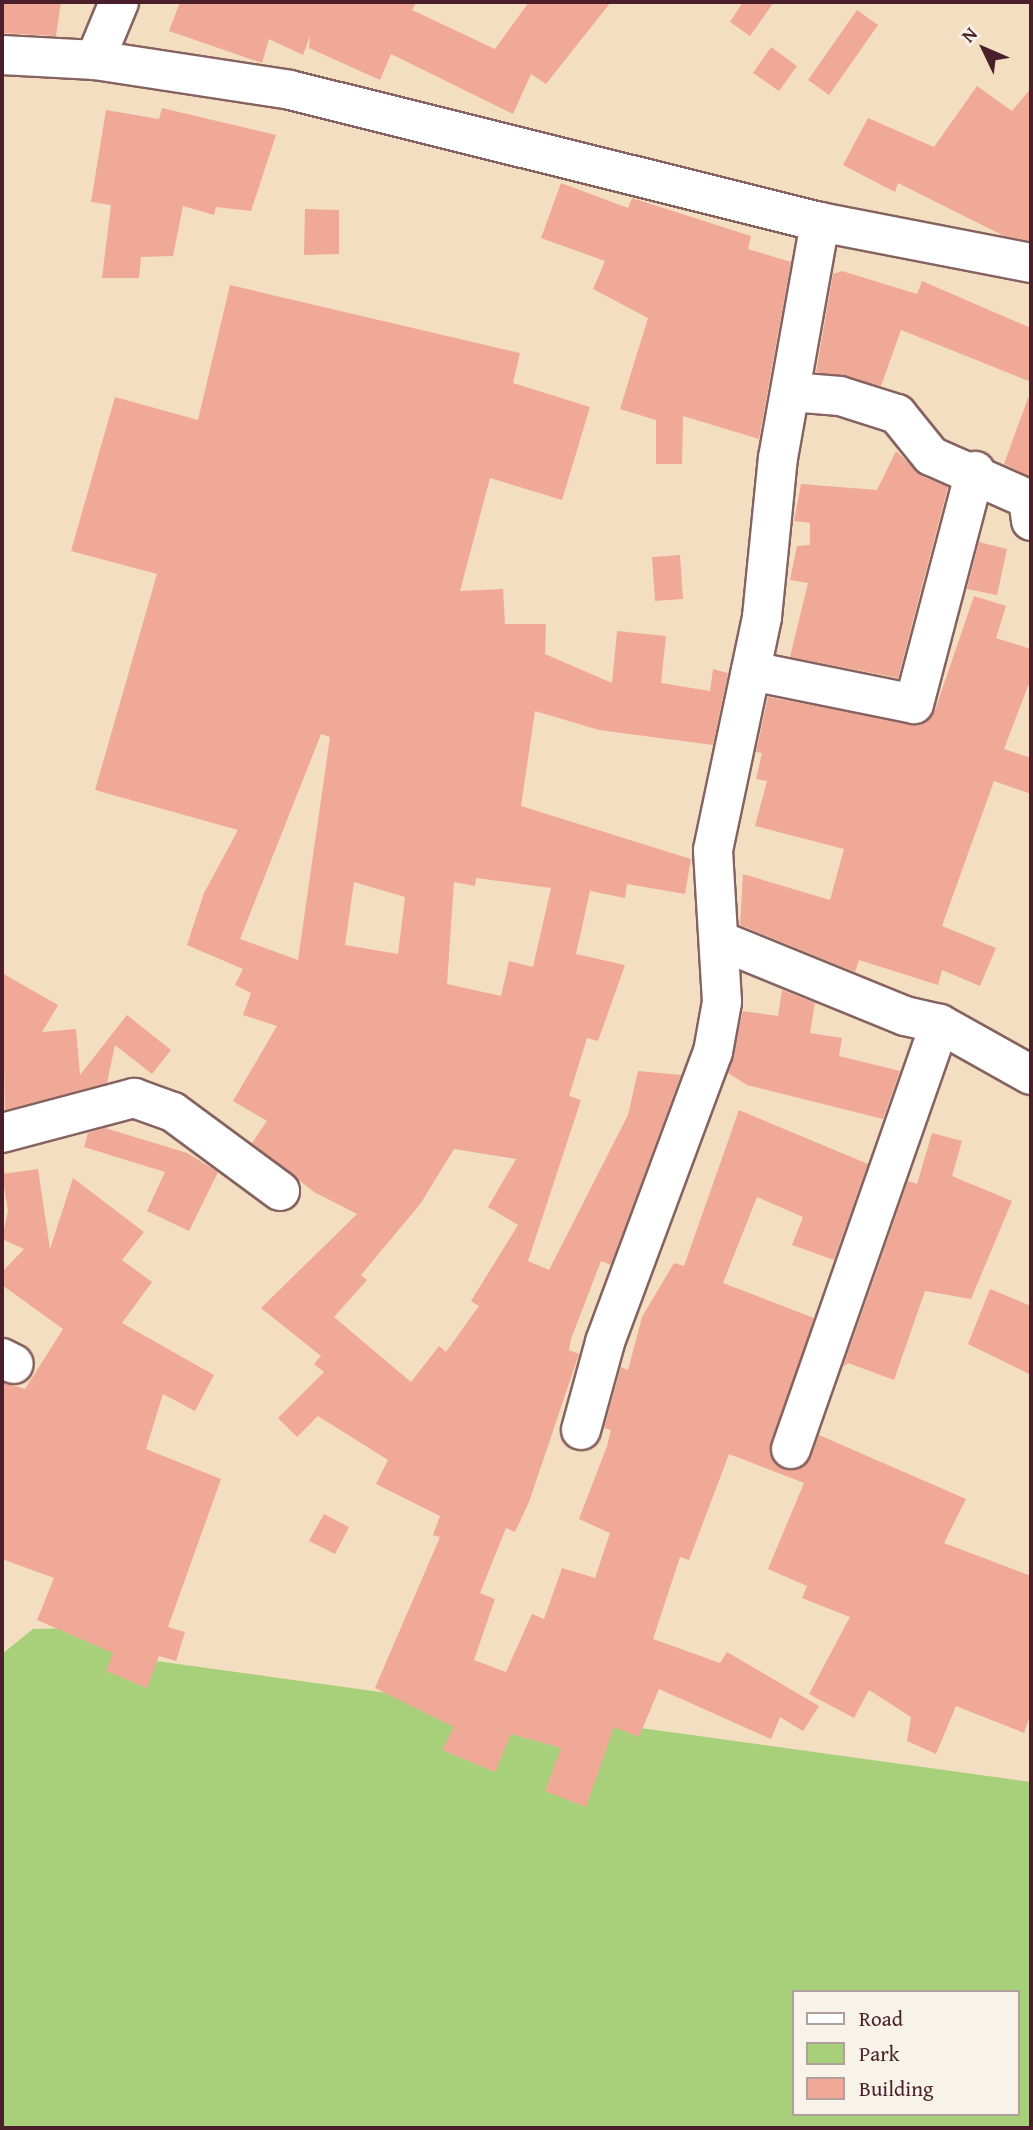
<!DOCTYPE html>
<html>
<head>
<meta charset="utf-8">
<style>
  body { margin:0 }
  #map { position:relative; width:1033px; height:2130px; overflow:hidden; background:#f4dec1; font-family:"Gentium Book Plus",serif }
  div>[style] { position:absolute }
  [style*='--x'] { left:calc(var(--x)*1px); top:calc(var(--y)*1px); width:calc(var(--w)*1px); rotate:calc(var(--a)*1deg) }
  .green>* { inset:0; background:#a8d07b }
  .building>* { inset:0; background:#f0a997 }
  .roads { filter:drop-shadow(2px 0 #866260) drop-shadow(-2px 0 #866260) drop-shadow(0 2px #866260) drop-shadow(0 -2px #866260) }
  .minor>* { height:38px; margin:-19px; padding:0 19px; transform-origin:19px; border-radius:19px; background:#fff }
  span { translate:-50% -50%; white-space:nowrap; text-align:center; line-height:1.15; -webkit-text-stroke:6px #f7f3e8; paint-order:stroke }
  .frame { position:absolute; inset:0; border:4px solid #4a1f2b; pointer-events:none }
  .legend { position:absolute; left:792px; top:1990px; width:228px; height:126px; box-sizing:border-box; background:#f7f3e8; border:2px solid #b29e9c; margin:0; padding:9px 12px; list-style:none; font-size:21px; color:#4a1f2b }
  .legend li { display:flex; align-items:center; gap:14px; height:35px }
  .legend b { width:35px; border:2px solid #b29e9c }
  .north { position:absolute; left:949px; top:14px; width:70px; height:70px; -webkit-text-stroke:5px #f7f3e8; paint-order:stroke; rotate:314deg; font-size:19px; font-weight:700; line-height:28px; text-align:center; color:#4a1f2b }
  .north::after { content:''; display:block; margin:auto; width:24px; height:32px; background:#4a1f2b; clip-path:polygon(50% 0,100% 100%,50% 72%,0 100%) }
</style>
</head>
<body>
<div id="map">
  <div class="green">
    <i style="clip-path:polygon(evenodd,81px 1628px,156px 1661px,1031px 1782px,1031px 2128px,2px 2128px,2px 1654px,33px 1629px,81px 1628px,793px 1992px,1017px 1992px,1017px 2114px,793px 2114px,793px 1992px)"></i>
  </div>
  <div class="building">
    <i style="clip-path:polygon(2px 2px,61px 2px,56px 36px,2px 33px)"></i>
    <i style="clip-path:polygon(180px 2px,416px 2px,412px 10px,495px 49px,529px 2px,611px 2px,546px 84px,531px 74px,513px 114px,391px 54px,380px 80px,309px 48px,310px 36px,303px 55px,269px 39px,262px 63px,169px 31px)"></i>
    <i style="clip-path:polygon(743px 2px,774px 2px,750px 36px,730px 22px)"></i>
    <i style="clip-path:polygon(857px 10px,878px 25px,829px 95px,808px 80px)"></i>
    <i style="clip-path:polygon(771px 47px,797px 66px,779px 91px,753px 73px)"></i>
    <i style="clip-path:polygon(977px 86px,1012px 111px,1031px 88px,1031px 241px,1004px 236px,898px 183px,895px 192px,843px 165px,868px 118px,934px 147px)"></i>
    <i style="clip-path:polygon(162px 108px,276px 135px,251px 211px,216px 207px,214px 215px,183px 206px,173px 256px,141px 257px,139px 278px,102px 278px,111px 205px,91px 202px,106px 110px,159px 119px)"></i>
    <i style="clip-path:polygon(561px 183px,628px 208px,632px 198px,751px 236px,748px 249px,791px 262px,759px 439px,683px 416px,682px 464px,656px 464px,656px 420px,620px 409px,648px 318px,593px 289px,605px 261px,541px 238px)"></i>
    <i style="clip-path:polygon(305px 209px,339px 210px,339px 254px,304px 255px)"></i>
    <i style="clip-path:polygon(842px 271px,917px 294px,922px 281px,1031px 328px,1031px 382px,901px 330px,881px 386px,816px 372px,833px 274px)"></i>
    <i style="clip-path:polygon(evenodd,230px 285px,520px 353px,513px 383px,590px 407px,562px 500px,490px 478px,460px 591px,503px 589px,505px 624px,546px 624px,545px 654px,612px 683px,617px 631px,666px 636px,661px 683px,710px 691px,713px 669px,728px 673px,713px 745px,599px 730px,535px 711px,521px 806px,691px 859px,685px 894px,627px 884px,625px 898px,590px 891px,576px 954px,625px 965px,598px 1041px,587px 1038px,569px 1096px,581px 1100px,528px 1261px,549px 1270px,628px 1115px,638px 1071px,681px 1075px,611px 1265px,601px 1261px,571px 1339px,569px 1350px,579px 1354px,529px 1502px,515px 1532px,506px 1528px,480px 1593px,495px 1599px,474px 1660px,506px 1672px,532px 1614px,544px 1619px,562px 1568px,595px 1578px,610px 1533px,579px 1519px,607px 1446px,611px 1430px,604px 1428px,621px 1367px,628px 1370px,642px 1317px,674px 1263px,684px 1266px,739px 1110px,868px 1164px,834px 1260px,792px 1245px,803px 1217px,757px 1197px,723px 1283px,814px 1318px,770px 1454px,783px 1469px,796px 1470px,811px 1457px,819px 1435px,966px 1499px,944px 1543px,1031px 1576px,1031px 1712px,1024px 1733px,956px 1706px,936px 1754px,907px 1741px,911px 1717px,869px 1690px,854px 1718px,809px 1694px,850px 1617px,802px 1598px,807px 1586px,768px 1569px,804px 1483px,729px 1454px,689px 1560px,680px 1557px,653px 1639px,720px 1663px,727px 1652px,819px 1706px,803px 1731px,780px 1717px,771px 1739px,659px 1689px,639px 1737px,614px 1727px,586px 1807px,545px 1791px,561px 1748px,511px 1734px,495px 1772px,442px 1750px,454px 1727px,375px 1688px,440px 1537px,433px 1535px,440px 1516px,376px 1484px,388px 1460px,318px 1416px,297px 1437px,278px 1418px,324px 1372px,314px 1364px,321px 1356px,261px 1308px,357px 1214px,314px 1192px,252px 1143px,267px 1121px,233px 1101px,277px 1026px,243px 1015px,251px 993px,235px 985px,243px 969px,187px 945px,204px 893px,238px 830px,95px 790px,157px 574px,71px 551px,115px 397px,198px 420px,230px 285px,321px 734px,330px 737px,298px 960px,240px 939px,321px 734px,230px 285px,476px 878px,551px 888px,533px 967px,509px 961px,501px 996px,447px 984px,454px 882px,475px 886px,476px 878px,230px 285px,354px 882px,405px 897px,398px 954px,345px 945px,354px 882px,230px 285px,454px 1149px,516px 1159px,488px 1207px,518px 1225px,471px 1301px,479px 1306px,446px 1352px,439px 1346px,411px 1382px,334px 1317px,367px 1280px,361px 1275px,421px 1203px,454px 1149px)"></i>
    <i style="clip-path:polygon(1028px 398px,1031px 399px,1031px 477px,1004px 464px)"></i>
    <i style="clip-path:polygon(896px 451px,922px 476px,948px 487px,898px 678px,790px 657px,808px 583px,790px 580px,797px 546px,810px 545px,810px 523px,794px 521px,801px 484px,877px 490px)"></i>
    <i style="clip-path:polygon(979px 542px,1007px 549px,997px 595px,967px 589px)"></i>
    <i style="clip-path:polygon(680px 555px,683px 599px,655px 601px,652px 557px)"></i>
    <i style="clip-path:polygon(974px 596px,1006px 606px,996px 638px,1031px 649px,1031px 678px,1004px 749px,1031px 758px,1031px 794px,994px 781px,942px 926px,996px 948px,980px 986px,942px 970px,938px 985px,859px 960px,855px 972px,740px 925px,743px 874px,830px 900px,844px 849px,755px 826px,767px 781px,756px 779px,762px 753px,756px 752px,768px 697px,921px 725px,935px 710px)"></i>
    <i style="clip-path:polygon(2px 973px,58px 1005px,42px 1032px,76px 1029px,80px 1075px,127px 1015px,171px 1050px,152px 1074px,115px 1045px,107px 1083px,5px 1110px)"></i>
    <i style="clip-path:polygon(782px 990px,815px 1003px,810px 1033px,842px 1038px,839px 1056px,900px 1071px,883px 1119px,747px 1085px,728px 1073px,743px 1011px,778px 1016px)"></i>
    <i style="clip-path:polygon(105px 1128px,187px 1153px,218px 1172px,189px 1231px,147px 1211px,165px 1172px,84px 1147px,88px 1133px)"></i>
    <i style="clip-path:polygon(932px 1133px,962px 1141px,952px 1176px,1012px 1201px,971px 1299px,925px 1291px,894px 1380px,848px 1363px,843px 1367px,908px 1181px,917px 1184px)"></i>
    <i style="clip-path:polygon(38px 1169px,50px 1249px,73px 1178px,144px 1232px,122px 1260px,152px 1282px,122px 1323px,214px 1375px,195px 1411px,163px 1394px,146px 1449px,221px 1479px,168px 1627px,185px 1632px,176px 1661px,159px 1656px,147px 1688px,106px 1671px,113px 1653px,37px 1620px,54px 1578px,2px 1559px,2px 1382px,25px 1389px,63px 1329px,2px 1285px,2px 1272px,24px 1249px,2px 1239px,8px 1211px,2px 1174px)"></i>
    <i style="clip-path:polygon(990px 1289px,1031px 1306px,1031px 1375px,968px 1344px)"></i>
    <i style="clip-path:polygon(324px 1514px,349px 1527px,335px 1554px,309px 1541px)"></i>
  </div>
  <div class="roads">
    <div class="minor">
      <i style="--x:2;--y:55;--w:93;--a:3.1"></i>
      <i style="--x:95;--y:60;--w:197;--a:8.7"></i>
      <i style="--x:290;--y:90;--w:546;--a:13.99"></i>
      <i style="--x:820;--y:222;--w:215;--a:11"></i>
      <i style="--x:95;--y:60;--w:63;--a:-67.5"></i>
      <i style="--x:791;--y:392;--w:49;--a:4.7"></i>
      <i style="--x:840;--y:396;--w:60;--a:17.5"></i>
      <i style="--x:897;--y:414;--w:54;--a:51"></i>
      <i style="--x:931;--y:456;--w:106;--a:23.9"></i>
      <i style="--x:1028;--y:499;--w:22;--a:82"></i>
      <i style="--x:751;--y:671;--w:166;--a:11.4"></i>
      <i style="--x:914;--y:704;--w:241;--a:-75.3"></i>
      <i style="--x:721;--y:941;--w:199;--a:22.2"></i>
      <i style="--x:905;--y:1016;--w:36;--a:13"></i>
      <i style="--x:940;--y:1024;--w:104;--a:29.3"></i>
      <i style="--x:2;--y:1133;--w:137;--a:-14.9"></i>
      <i style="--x:134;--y:1098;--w:41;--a:19.7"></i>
      <i style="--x:173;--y:1112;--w:133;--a:36.4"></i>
      <i style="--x:2;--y:1358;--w:13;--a:27"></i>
      <i style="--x:581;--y:1430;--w:91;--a:-74.7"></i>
      <i style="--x:605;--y:1342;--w:309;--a:-69.6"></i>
      <i style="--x:713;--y:1052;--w:51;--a:-79.8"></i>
      <i style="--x:722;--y:1002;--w:152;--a:-93.4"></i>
      <i style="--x:713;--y:850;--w:238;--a:-78.1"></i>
      <i style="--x:762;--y:617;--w:160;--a:-84.3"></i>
      <i style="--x:778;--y:458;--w:240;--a:-79.9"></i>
      <i style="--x:791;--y:1449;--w:450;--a:-70.7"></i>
    </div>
  </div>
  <div class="frame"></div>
  <ul class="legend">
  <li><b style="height:9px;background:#fff"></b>Road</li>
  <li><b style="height:19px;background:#a8d07b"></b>Park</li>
  <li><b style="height:19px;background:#f0a997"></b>Building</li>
  </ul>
  <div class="north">N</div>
</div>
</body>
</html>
